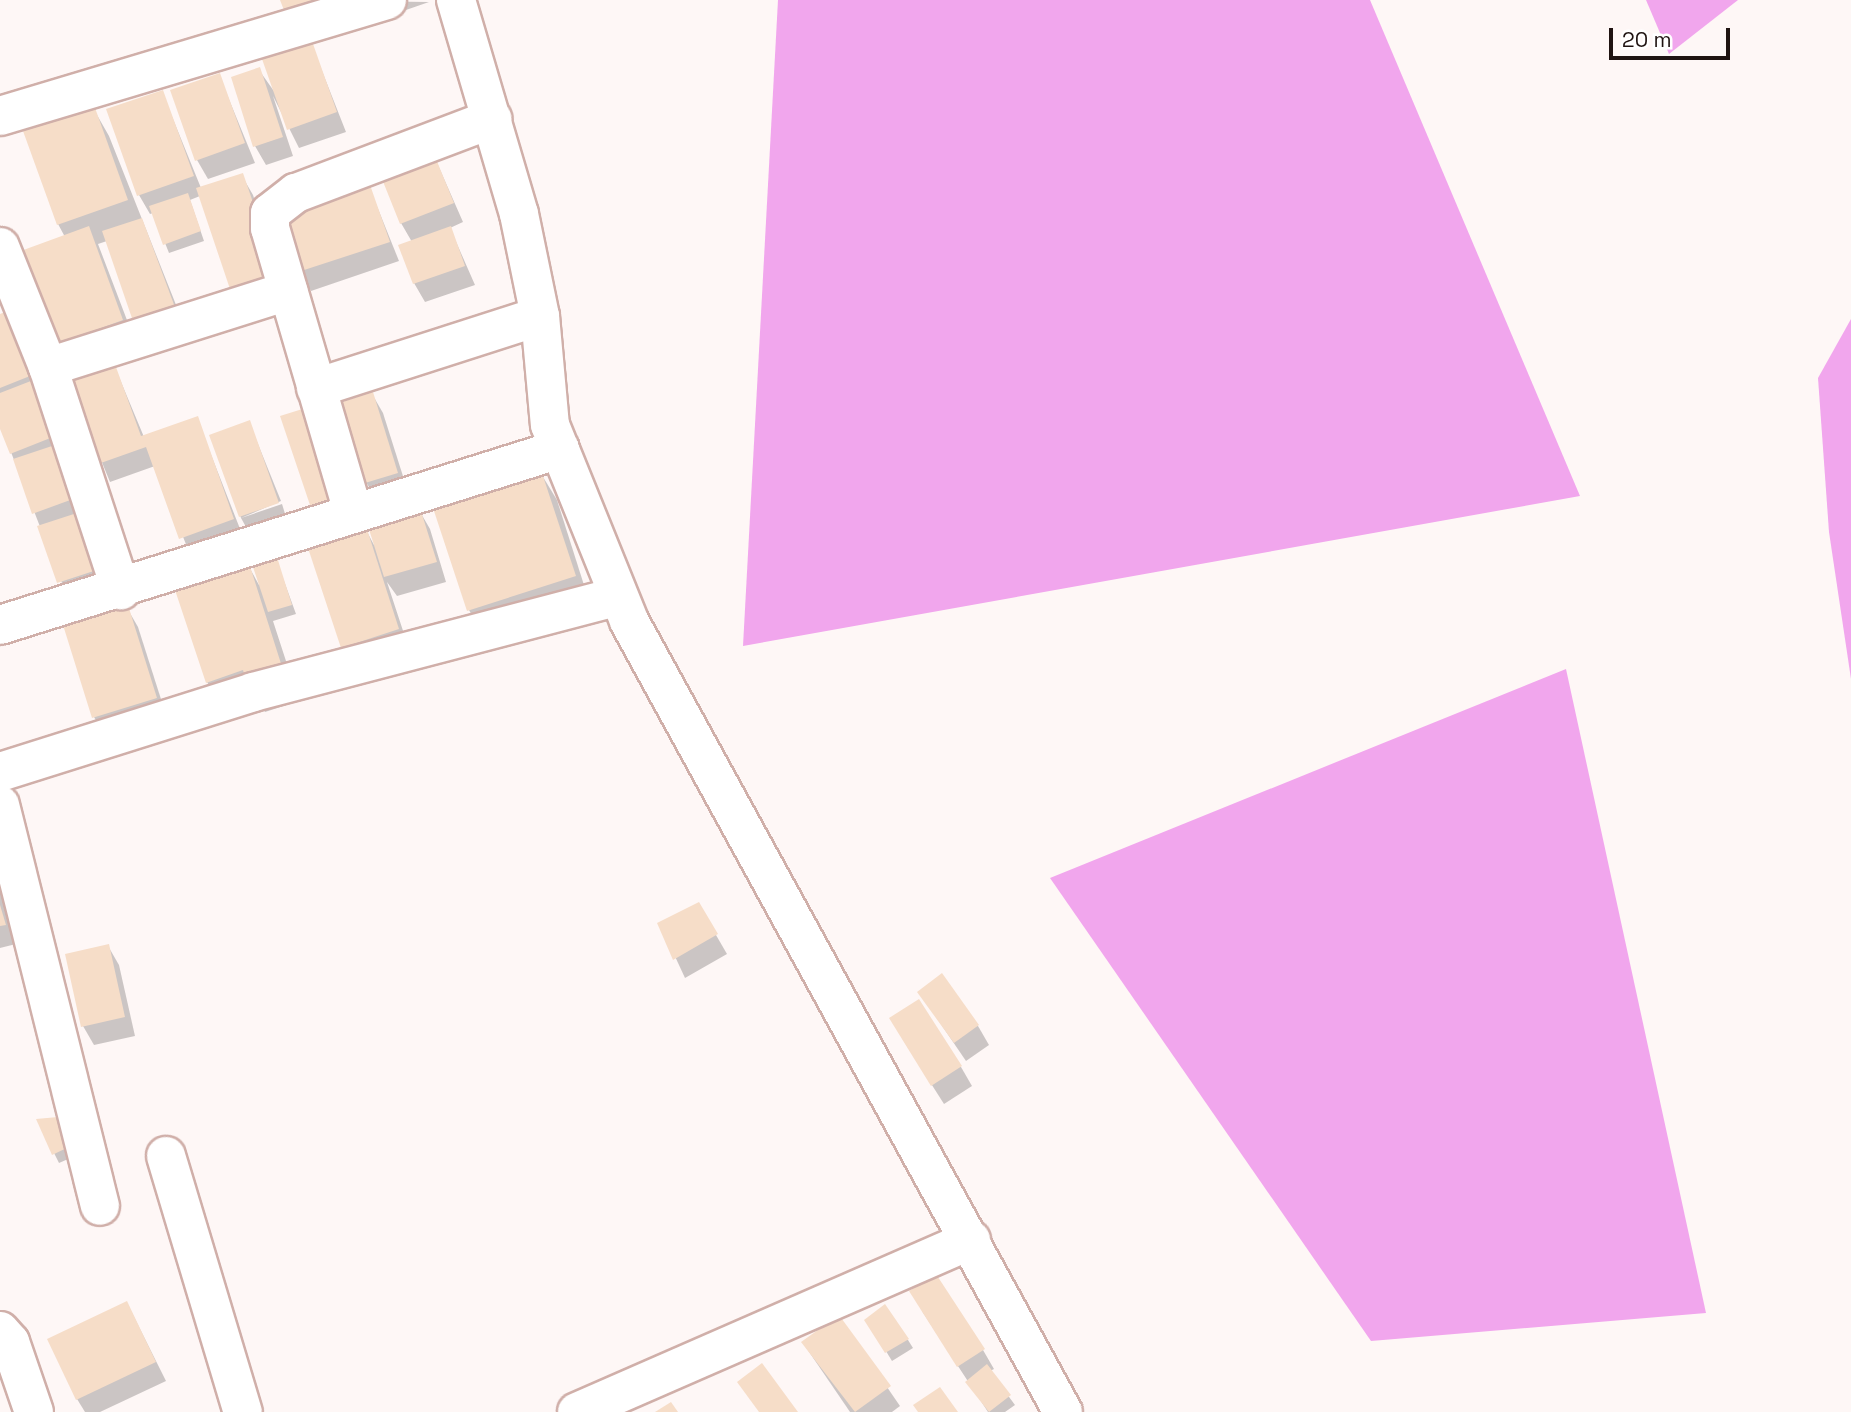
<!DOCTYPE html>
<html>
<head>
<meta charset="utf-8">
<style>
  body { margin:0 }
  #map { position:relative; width:1851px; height:1412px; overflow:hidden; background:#fef7f6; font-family:"Space Grotesk",sans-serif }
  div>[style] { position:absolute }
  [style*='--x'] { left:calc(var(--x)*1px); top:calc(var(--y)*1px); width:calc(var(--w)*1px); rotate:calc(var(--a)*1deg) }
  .water>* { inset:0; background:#f1a6ed }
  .shadow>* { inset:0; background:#0003 }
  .building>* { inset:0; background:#f6ddc8 }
  .roads { filter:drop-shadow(2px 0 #d0afa9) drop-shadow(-2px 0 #d0afa9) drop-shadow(0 2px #d0afa9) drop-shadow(0 -2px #d0afa9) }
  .minor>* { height:38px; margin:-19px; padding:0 19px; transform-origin:19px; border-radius:19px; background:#fff }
  .tertiary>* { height:38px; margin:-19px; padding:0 19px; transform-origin:19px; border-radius:19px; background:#fff }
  span { translate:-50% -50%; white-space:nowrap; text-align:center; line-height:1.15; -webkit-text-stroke:6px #fff; paint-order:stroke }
  .scale { position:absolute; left:1609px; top:28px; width:121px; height:32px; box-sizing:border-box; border:4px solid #1f1311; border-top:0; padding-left:9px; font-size:21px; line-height:24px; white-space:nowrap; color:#1f1311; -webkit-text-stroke:5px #fff; paint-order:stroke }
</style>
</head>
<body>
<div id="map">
  <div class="water">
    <i style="clip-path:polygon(778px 0,1370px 0,1580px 496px,743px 646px)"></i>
    <i style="clip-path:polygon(1646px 0,1738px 0,1669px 54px)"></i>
    <i style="clip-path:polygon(1851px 319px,1851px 679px,1829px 532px,1818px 378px)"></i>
    <i style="clip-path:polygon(1566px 669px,1706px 1313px,1371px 1341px,1050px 878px)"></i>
  </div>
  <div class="shadow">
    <i style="clip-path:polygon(282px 0,429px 2px,311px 43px,346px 132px,299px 148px,273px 96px,293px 156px,266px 165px,255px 146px,259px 70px,276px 94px,305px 46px)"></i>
    <i style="clip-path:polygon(219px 75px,255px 163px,208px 179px,197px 160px)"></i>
    <i style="clip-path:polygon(162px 92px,201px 188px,242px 176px,253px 195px,288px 299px,200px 196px,190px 200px,204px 241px,169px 253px,153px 213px,150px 214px,139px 195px)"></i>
    <i style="clip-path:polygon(93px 108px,109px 136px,186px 330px,107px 241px,98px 244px,138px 349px,111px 358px,144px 437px,197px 419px,244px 539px,191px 557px,155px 466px,110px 482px,54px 345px,65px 237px,58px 224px)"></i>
    <i style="clip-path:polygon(434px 156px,463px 222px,450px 228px,475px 285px,425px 302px,414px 283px,412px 242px,401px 223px)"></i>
    <i style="clip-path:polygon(368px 184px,399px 261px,311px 291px,300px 272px)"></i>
    <i style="clip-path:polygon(9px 312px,110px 588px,69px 601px,0 424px,0 316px)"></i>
    <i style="clip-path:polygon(372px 394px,383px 413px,408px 492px,377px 501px,366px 482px)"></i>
    <i style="clip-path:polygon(249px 422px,281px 501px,241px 518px,211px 436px)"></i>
    <i style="clip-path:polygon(540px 472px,557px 500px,590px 604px,485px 639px,469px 610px,435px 506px)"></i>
    <i style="clip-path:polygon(282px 504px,288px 523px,251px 536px,241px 518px)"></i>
    <i style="clip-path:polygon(419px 510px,430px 529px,446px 582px,397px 596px,387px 582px,409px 649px,354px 666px,343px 647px,365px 528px,374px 545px)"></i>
    <i style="clip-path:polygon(276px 559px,296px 614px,273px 621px,299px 701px,265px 712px,258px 699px,224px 710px,207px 682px,248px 565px,259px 585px)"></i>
    <i style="clip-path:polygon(127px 608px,138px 627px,167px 718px,105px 736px,94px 717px)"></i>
    <i style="clip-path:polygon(0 891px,16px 944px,0 948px)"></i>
    <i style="clip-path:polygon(698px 904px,727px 954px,685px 978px,660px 924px)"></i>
    <i style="clip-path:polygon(108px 946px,119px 965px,135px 1036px,94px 1045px,83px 1026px)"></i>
    <i style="clip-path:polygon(919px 992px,978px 1026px,989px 1045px,966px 1061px)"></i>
    <i style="clip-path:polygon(902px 1038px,961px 1067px,972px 1086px,944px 1104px)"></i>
    <i style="clip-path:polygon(38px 1121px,75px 1156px,59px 1163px)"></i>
    <i style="clip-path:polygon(127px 1303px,166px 1381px,100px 1412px,85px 1412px,77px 1399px)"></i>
    <i style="clip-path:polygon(922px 1311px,983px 1350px,994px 1369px,990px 1371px,1015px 1405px,1005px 1412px,988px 1412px)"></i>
    <i style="clip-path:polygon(839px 1317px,900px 1406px,892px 1412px,850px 1412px,803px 1343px)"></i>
    <i style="clip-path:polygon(867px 1320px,908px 1340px,913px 1348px,892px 1361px)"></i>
  </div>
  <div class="building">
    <i style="clip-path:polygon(280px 0,336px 0,287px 18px)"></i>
    <i style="clip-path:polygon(312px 41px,337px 112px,287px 130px,262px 59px)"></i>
    <i style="clip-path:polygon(260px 67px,283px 137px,253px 147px,231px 77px)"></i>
    <i style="clip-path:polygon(220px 73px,245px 143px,195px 161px,170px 90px)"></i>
    <i style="clip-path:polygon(163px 90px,194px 176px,137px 196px,106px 109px)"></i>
    <i style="clip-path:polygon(94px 105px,128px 200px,57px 225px,23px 131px)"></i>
    <i style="clip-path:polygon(434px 154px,454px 203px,400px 224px,380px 174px)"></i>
    <i style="clip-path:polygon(243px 173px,279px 279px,232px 295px,196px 188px)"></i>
    <i style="clip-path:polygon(369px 182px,390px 242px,298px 272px,278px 213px)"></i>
    <i style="clip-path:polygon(188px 193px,201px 231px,163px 245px,149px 206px)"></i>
    <i style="clip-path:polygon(142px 218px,176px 310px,134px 324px,102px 231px)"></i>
    <i style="clip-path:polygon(89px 226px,123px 320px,52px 346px,18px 252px)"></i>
    <i style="clip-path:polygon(451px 226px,465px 266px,413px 284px,398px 245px)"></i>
    <i style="clip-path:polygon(10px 310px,35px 374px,0 388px,0 314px)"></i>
    <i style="clip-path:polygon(112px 356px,141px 436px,198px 416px,234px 519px,179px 539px,146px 447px,98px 464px,64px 373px)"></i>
    <i style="clip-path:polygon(36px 379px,58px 435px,10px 454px,0 429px,0 393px)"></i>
    <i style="clip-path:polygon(373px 392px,398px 473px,365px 483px,339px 403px)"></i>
    <i style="clip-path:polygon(312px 406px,344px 501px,312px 511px,280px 416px)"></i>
    <i style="clip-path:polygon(250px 420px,279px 503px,239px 517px,209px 435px)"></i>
    <i style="clip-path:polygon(55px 445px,73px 499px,32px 514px,13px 459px)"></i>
    <i style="clip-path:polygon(541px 470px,576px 576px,467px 611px,432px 505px)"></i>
    <i style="clip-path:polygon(420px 508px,437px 562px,384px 577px,367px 523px)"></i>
    <i style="clip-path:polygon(80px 512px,100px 569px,57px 583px,37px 526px)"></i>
    <i style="clip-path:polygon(366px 526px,399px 629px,341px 648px,307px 545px)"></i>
    <i style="clip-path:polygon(277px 557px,292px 605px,268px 612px,252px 564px)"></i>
    <i style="clip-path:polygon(249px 563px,284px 673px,247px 685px,243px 670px,206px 683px,174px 587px)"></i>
    <i style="clip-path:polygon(128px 605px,157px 698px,92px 718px,63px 625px)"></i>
    <i style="clip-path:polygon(699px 902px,718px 934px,673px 960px,657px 923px)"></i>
    <i style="clip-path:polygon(0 905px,6px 925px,0 926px)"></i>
    <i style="clip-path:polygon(109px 944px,125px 1017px,81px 1027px,65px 954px)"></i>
    <i style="clip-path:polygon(942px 973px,979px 1025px,954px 1043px,917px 992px)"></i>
    <i style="clip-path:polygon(919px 999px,962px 1066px,931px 1086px,889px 1018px)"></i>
    <i style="clip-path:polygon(58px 1117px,71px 1146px,52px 1155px,36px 1119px)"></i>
    <i style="clip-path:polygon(936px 1274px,985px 1349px,957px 1367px,909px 1291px)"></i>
    <i style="clip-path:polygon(127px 1301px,156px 1362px,76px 1400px,47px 1339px)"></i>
    <i style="clip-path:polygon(885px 1304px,909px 1339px,885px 1353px,864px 1320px)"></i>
    <i style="clip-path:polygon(839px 1315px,891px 1386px,855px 1412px,801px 1342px)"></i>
    <i style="clip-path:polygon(762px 1363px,798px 1412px,759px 1412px,737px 1382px)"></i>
    <i style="clip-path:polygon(987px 1364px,1011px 1395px,989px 1412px,965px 1382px)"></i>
    <i style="clip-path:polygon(940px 1387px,958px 1412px,918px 1412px,913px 1405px)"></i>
    <i style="clip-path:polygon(671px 1402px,678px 1412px,655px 1412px)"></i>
  </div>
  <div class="roads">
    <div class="minor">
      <i style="--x:0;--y:116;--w:404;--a:-16.7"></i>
      <i style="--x:0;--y:247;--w:129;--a:68.2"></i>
      <i style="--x:48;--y:367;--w:235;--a:71.9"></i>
      <i style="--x:48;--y:367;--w:252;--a:-17.6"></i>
      <i style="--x:316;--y:388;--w:235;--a:-17.8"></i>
      <i style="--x:353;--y:512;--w:296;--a:-106.3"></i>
      <i style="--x:270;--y:228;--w:15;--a:-90"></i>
      <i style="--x:270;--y:213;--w:33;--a:-38"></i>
      <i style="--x:296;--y:193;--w:210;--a:-20.7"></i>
      <i style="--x:0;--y:625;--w:587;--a:-17.45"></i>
      <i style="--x:0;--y:772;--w:265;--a:-17.5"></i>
      <i style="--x:253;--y:692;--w:377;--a:-14.7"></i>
      <i style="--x:0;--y:805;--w:413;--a:76"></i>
      <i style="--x:166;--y:1156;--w:267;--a:73.3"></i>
      <i style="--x:0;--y:1331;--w:15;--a:48"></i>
      <i style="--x:10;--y:1342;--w:74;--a:71.1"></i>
      <i style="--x:577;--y:1412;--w:430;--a:-23.6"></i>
    </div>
    <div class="tertiary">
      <i style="--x:456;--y:0;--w:223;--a:73.6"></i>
      <i style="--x:519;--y:214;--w:104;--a:78.4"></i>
      <i style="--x:540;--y:316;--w:109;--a:84.8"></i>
      <i style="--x:550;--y:425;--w:211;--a:68"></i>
      <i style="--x:629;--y:621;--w:902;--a:61.25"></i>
    </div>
  </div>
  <div class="scale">20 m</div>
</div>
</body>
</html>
